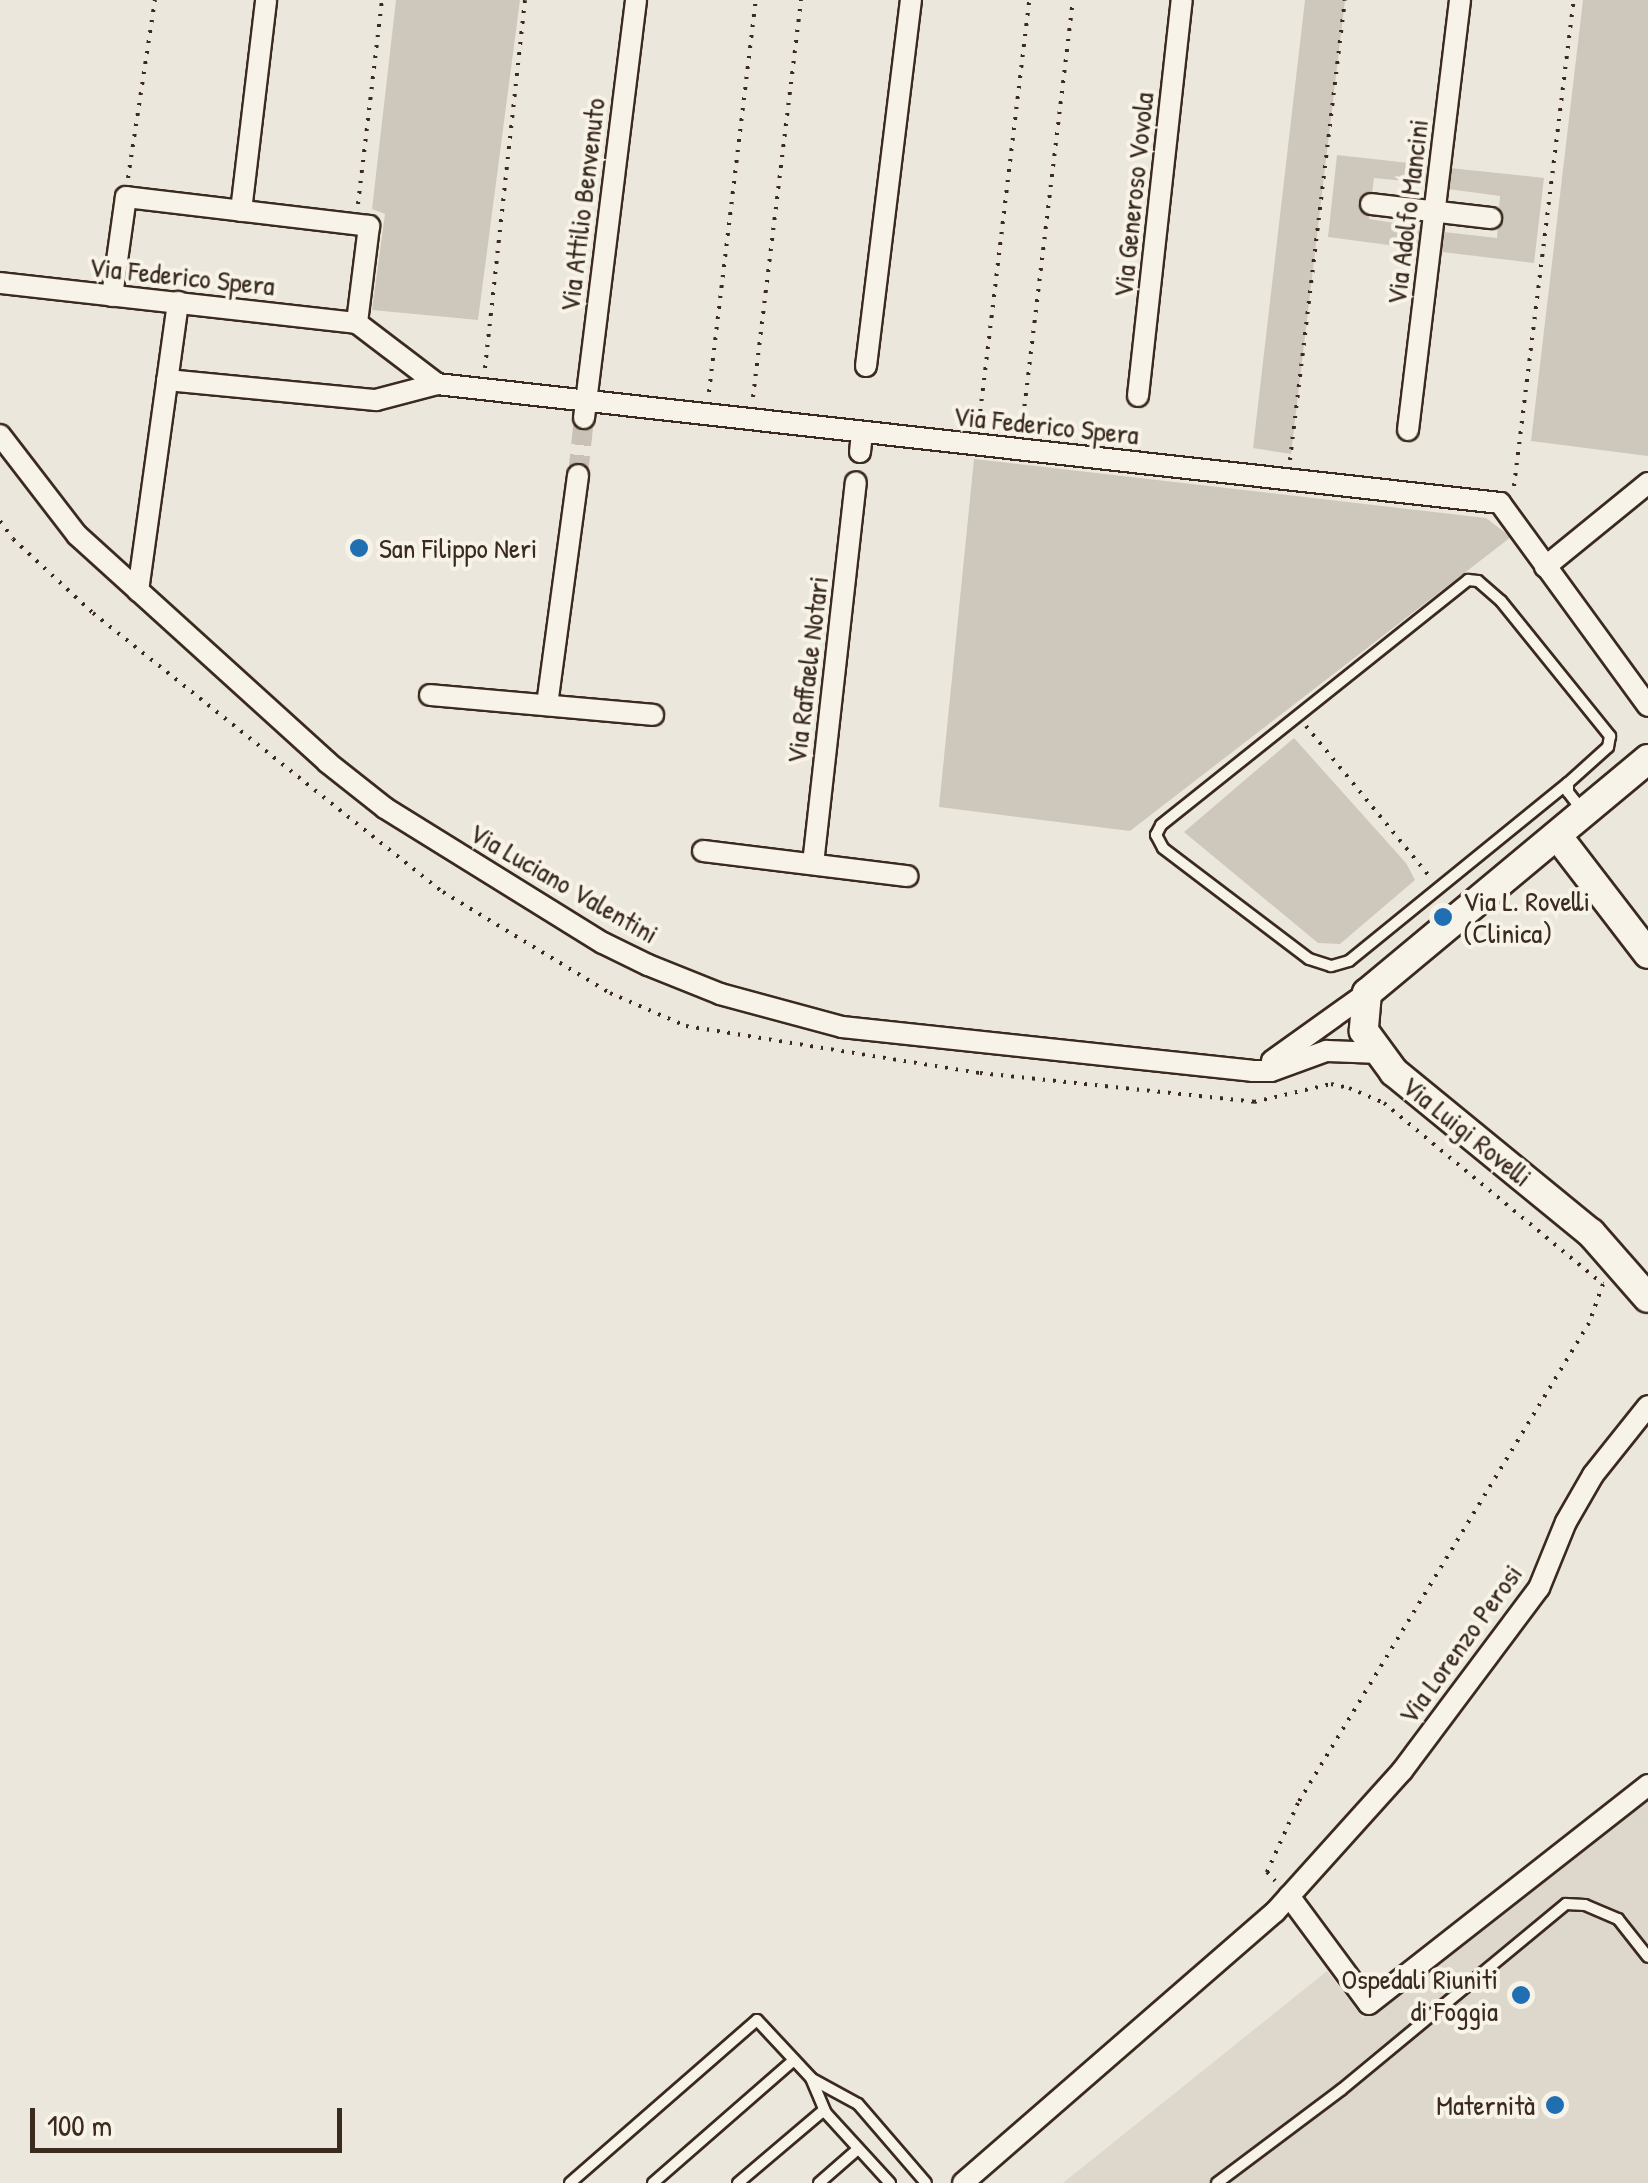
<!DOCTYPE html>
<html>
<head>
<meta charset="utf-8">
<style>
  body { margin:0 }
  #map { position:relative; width:1648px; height:2183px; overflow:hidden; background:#ece7dc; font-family:"Patrick Hand",sans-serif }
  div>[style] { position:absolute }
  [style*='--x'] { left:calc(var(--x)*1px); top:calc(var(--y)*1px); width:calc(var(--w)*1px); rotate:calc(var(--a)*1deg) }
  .built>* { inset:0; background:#ddd7cc }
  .green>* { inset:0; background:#cec8bc }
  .street-tunnel>* { height:20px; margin-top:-10px; transform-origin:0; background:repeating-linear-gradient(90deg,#c9c1b6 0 20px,transparent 0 30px) }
  .path>* { height:4px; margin-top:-2px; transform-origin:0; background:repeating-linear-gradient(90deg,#3b2a1e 0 2.5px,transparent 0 10.5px) }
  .roads { filter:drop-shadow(2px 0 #3b2a1e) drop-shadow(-2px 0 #3b2a1e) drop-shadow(0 2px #3b2a1e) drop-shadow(0 -2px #3b2a1e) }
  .lane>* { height:10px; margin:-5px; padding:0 5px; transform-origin:5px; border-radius:5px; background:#f7f3e8 }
  .street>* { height:20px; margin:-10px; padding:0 10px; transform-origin:10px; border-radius:10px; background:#f7f3e8 }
  .secondary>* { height:28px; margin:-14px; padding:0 14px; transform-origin:14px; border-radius:14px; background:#f7f3e8 }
  .dots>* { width:28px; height:28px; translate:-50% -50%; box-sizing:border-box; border:5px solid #f7f3e8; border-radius:50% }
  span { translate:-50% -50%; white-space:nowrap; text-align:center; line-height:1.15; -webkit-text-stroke:8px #f7f3e8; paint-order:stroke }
  .street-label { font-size:28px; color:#3b2a1e }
  .poi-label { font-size:28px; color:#3b2a1e }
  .left { translate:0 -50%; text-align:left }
  .right { translate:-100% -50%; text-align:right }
  .scale { position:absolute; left:30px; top:2108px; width:312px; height:45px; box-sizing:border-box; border:5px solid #3b2a1e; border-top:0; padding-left:12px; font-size:30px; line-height:35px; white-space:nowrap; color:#3b2a1e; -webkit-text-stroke:8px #f7f3e8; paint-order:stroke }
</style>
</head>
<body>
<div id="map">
  <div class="built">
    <i style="clip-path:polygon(1648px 1800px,1648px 2183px,1063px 2183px,1327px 1971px,1363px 2018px)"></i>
  </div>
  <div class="green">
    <i style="clip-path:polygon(396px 0,520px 0,478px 320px,372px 310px,385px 214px,372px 209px)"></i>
    <i style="clip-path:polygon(1305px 0,1345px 0,1291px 454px,1253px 448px)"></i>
    <i style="clip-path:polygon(1583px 0,1648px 0,1648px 456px,1531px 441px)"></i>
    <i style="clip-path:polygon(1337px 155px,1427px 165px,1426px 183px,1374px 178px,1369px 219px,1421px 227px,1419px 249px,1328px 237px)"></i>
    <i style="clip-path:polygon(1450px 168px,1544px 178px,1534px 263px,1442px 252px,1444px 232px,1497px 238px,1500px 196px,1448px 189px)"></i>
    <i style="clip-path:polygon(974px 459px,1486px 518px,1511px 537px,1130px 831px,939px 807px)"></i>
    <i style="clip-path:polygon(1294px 738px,1406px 863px,1415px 880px,1340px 944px,1318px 943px,1184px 832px)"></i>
  </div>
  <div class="street-tunnel">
    <i style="--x:578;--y:475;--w:57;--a:-84"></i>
  </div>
  <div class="path">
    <i style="--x:128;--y:178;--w:180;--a:-81.4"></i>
    <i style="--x:358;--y:204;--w:205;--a:-83.3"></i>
    <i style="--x:485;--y:368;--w:370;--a:-83.8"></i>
    <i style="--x:709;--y:392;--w:395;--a:-83.2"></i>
    <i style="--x:753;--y:397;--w:400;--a:-83.1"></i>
    <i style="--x:979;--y:422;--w:425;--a:-83.2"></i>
    <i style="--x:1022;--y:427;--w:430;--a:-83.2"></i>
    <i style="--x:1290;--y:460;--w:463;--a:-83.2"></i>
    <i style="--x:1514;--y:486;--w:490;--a:-83"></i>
    <i style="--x:0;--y:521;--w:22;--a:54"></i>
    <i style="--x:13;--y:539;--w:109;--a:42.8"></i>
    <i style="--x:93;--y:613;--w:448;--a:38.6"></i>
    <i style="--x:443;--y:892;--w:195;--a:31.2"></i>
    <i style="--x:610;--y:993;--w:83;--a:23.5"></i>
    <i style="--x:686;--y:1026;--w:298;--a:9.1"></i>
    <i style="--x:980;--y:1073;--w:276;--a:6"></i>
    <i style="--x:1254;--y:1102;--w:79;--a:-13.2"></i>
    <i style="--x:1331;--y:1084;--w:18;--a:13"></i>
    <i style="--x:1349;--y:1088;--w:38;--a:23"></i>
    <i style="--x:1384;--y:1103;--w:284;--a:39.6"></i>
    <i style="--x:1603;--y:1284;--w:41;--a:109.7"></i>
    <i style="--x:1589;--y:1323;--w:561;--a:121.23"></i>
    <i style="--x:1298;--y:1803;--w:76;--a:114.2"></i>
    <i style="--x:1267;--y:1872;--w:12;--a:48"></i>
    <i style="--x:1306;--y:726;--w:195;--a:50.6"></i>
  </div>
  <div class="roads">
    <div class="lane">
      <i style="--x:1568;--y:783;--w:282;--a:140.9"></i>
      <i style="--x:1349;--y:961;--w:19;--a:164"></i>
      <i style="--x:1331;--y:966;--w:23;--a:-162"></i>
      <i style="--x:1309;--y:959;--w:183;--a:-142.8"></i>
      <i style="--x:1163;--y:848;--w:15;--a:-118"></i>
      <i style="--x:1156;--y:835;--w:11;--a:-63"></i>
      <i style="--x:1161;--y:825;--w:393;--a:-38.6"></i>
      <i style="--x:1468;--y:580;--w:10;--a:6"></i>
      <i style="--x:1478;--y:581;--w:30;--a:41"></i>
      <i style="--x:1501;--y:601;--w:174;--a:51.1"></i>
      <i style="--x:1610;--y:736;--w:11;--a:100"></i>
      <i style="--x:1608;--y:747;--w:54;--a:138"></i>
      <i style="--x:1568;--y:783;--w:9;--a:90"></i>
      <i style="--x:1568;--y:792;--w:23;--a:52"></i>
      <i style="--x:812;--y:2079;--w:52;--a:28.5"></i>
      <i style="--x:858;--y:2104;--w:104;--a:49.3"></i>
      <i style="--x:570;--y:2183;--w:248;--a:-41.1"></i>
      <i style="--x:757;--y:2020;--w:79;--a:47"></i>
      <i style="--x:811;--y:2078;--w:38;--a:67"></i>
      <i style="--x:826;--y:2113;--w:95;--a:47.6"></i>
      <i style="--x:653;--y:2183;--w:187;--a:-41.1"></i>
      <i style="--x:738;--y:2183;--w:113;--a:-40.3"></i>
      <i style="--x:819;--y:2183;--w:52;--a:-41.1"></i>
      <i style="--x:1217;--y:2183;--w:155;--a:-36.9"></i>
      <i style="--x:1341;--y:2090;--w:292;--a:-39.6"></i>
      <i style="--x:1566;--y:1904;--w:19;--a:3"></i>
      <i style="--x:1585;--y:1905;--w:36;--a:23"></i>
      <i style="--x:1618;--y:1919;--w:48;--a:51.7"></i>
    </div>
    <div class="street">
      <i style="--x:1371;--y:204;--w:121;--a:6.7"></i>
      <i style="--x:241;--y:211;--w:212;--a:-83.2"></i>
      <i style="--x:0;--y:283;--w:359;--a:6.4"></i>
      <i style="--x:357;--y:323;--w:101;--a:37.3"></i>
      <i style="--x:437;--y:384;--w:1070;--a:6.39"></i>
      <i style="--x:1500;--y:503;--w:251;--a:53.9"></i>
      <i style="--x:112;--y:296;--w:100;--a:-82"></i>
      <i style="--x:126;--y:197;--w:245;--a:6.8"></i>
      <i style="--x:369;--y:226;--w:98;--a:97.1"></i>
      <i style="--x:866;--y:366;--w:369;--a:-83"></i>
      <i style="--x:167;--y:380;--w:210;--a:5.5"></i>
      <i style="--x:376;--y:400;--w:63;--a:-14.7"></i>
      <i style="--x:1138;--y:396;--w:398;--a:-83.7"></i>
      <i style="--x:584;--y:418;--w:421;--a:-82.9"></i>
      <i style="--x:1408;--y:430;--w:433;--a:-83.1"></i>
      <i style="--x:0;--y:435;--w:126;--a:52.4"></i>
      <i style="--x:77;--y:535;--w:338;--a:42.2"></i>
      <i style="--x:327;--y:762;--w:74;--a:38.4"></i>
      <i style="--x:385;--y:808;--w:256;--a:31.8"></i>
      <i style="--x:603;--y:943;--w:50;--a:26.1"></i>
      <i style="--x:648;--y:965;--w:78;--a:21.9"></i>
      <i style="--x:720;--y:994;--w:126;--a:15.1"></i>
      <i style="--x:842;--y:1027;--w:412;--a:6.1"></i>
      <i style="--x:1252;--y:1071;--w:19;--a:0"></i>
      <i style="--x:1271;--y:1071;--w:59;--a:-20"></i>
      <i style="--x:1326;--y:1051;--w:54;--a:2.1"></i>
      <i style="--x:860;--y:452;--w:20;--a:-84"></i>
      <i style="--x:1545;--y:567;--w:133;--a:-39.2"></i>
      <i style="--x:138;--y:591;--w:292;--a:-82.1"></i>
      <i style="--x:430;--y:695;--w:224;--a:5.1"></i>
      <i style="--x:547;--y:705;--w:232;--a:-82.3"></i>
      <i style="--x:703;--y:851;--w:206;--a:7"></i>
      <i style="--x:813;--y:864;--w:384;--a:-83.6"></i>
      <i style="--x:1272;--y:1061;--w:117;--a:-35.6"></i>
      <i style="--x:1289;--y:1896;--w:134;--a:53.5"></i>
      <i style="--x:1369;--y:2004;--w:355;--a:-38.1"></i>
      <i style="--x:963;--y:2183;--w:413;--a:-41"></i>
      <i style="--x:1275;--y:1912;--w:190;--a:-48"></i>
      <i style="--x:1402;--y:1771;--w:229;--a:-53.2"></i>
      <i style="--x:1539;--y:1588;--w:71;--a:-67.8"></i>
      <i style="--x:1566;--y:1522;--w:54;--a:-60.1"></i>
      <i style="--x:1593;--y:1475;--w:88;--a:-51.4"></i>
    </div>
    <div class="secondary">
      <i style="--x:1648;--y:759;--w:366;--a:140.2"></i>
      <i style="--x:1367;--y:993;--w:38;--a:95"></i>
      <i style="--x:1364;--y:1031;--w:51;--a:53.8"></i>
      <i style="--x:1394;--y:1072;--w:254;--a:39.3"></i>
      <i style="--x:1591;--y:1233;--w:86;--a:48.8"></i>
      <i style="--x:1559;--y:838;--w:146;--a:52.5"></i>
    </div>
  </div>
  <div class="dots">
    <i style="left:359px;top:548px;background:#1f6fb2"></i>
    <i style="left:1443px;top:917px;background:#1f6fb2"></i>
    <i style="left:1521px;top:1995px;background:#1f6fb2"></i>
    <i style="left:1555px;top:2105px;background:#1f6fb2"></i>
  </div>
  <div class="street-label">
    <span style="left:1133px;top:195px;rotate:-84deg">Via Generoso Vovola</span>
    <span style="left:582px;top:205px;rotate:-83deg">Via Attilio Benvenuto</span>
    <span style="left:1407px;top:212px;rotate:-83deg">Via Adolfo Mancini</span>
    <span style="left:182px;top:276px;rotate:6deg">Via Federico Spera</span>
    <span style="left:1046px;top:425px;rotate:6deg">Via Federico Spera</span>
    <span style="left:807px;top:670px;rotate:-83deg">Via Raffaele Notari</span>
    <span style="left:564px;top:883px;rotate:30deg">Via Luciano Valentini</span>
    <span style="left:1467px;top:1131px;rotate:39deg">Via Luigi Rovelli</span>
    <span style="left:1460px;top:1644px;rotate:-54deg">Via Lorenzo Perosi</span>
  </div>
  <div class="poi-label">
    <span class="left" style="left:379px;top:548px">San Filippo Neri</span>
    <span class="left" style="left:1463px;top:917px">Via L. Rovelli<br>(Clinica)</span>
    <span class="right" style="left:1498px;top:1995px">Ospedali Riuniti<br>di Foggia</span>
    <span class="right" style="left:1535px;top:2105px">Maternità</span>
  </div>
  <div class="scale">100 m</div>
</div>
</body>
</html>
